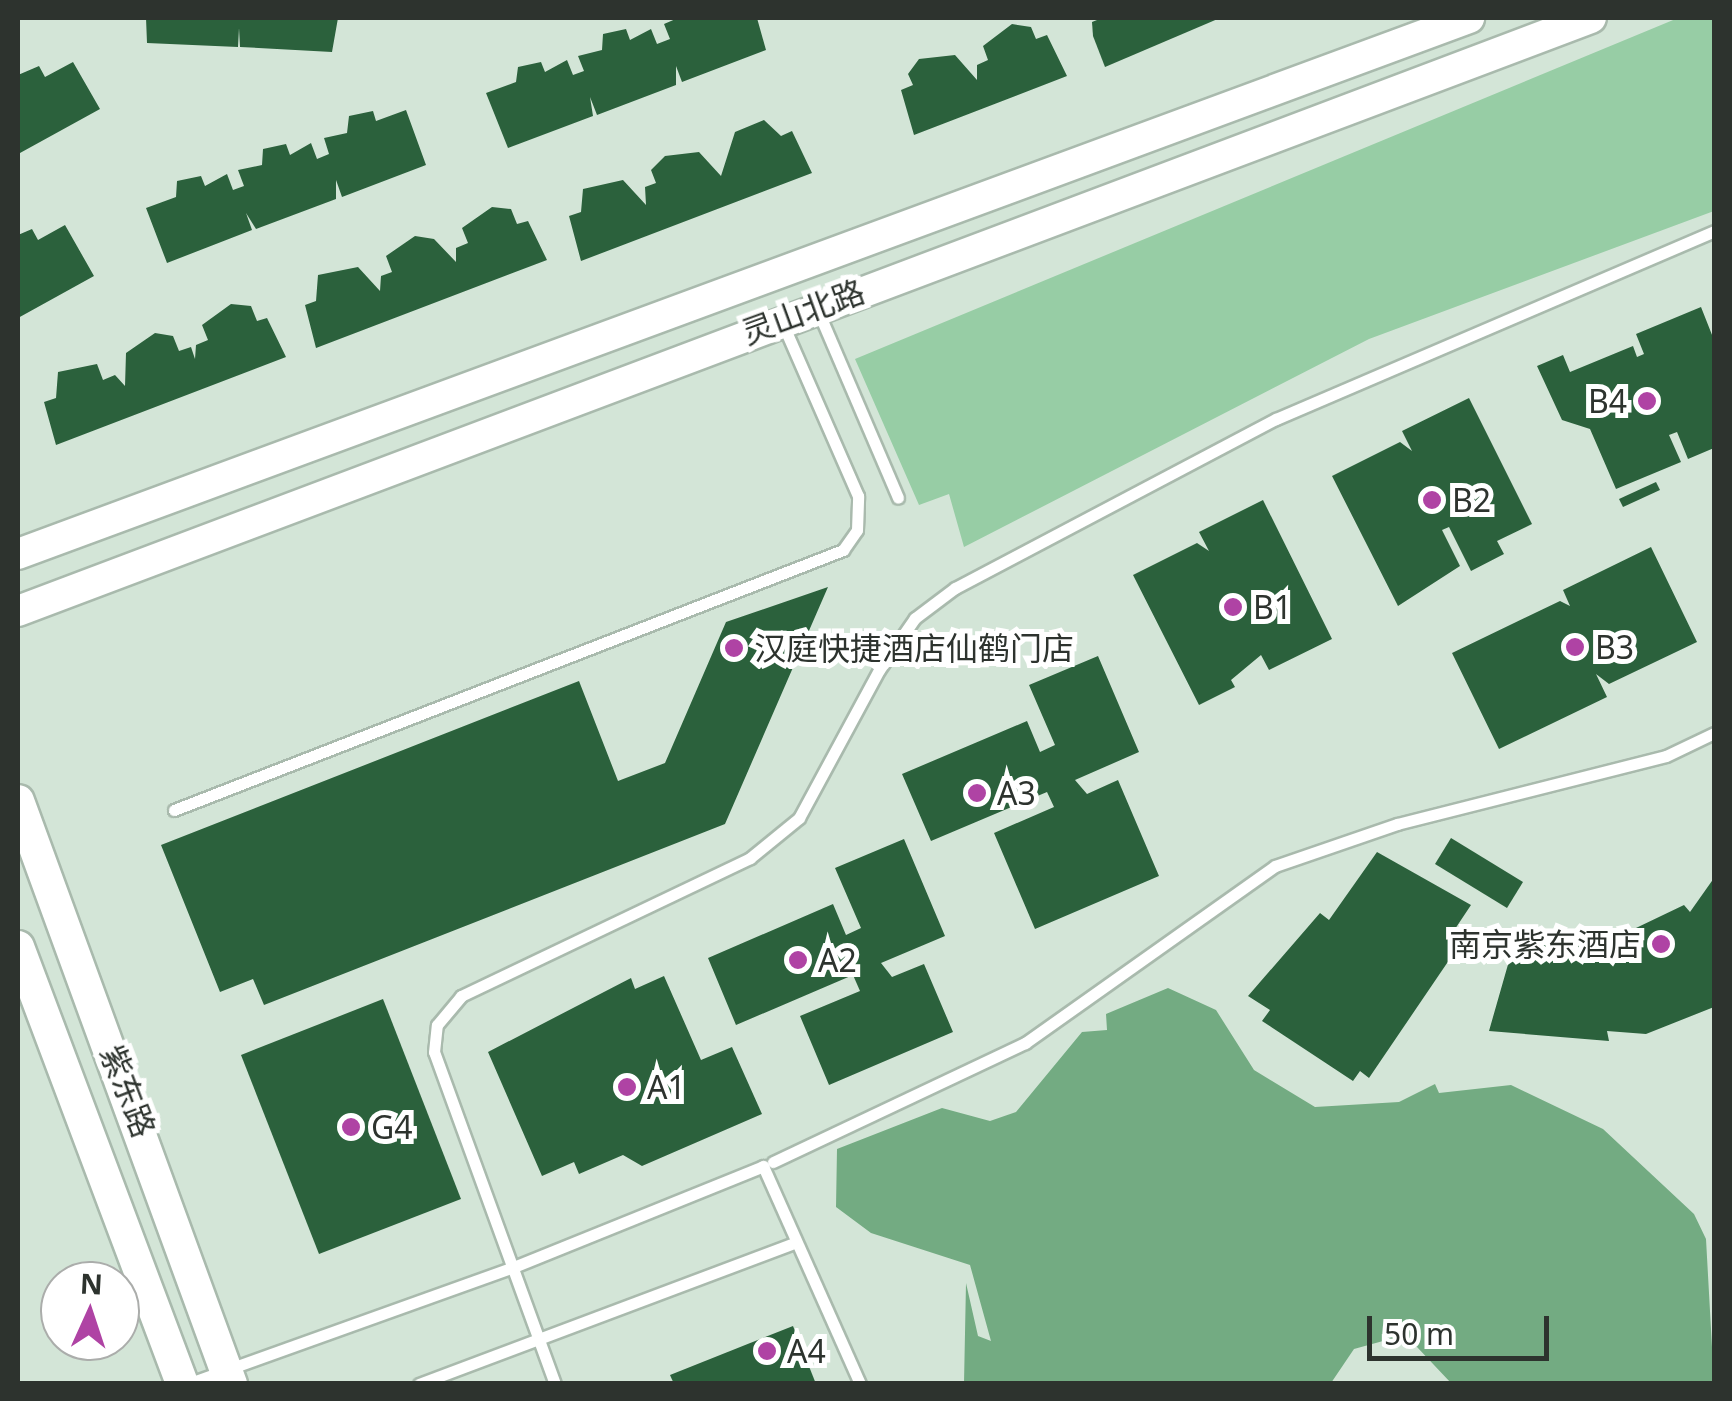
<!DOCTYPE html>
<html>
<head>
<meta charset="utf-8">
<style>
  body { margin:0 }
  #map { position:relative; width:1732px; height:1401px; overflow:hidden; background:#d3e5d7; font-family:"Noto Sans","Noto Sans SC",sans-serif }
  div>[style] { position:absolute }
  [style*='--x'] { left:calc(var(--x)*1px); top:calc(var(--y)*1px); width:calc(var(--w)*1px); rotate:calc(var(--a)*1deg) }
  .green>* { inset:0; background:#97cda5 }
  .water>* { inset:0; background:#73ab82 }
  .building>* { inset:0; background:#2b613c }
  .roads { filter:drop-shadow(2px 0 #a9baad) drop-shadow(-2px 0 #a9baad) drop-shadow(0 2px #a9baad) drop-shadow(0 -2px #a9baad) }
  .service>* { height:11px; margin:-5.5px; padding:0 5.5px; transform-origin:5.5px; border-radius:5.5px; background:#fff }
  .tertiary>* { height:30px; margin:-15px; padding:0 15px; transform-origin:15px; border-radius:15px; background:#fff }
  .secondary>* { height:32px; margin:-16px; padding:0 16px; transform-origin:16px; border-radius:16px; background:#fff }
  .dots>* { width:28px; height:28px; translate:-50% -50%; box-sizing:border-box; border:5px solid #fff; border-radius:50% }
  span { translate:-50% -50%; white-space:nowrap; text-align:center; line-height:1.15; -webkit-text-stroke:10px #fff; paint-order:stroke }
  .street-label { font-size:32px; color:#2d332e }
  .poi-label { font-size:32px; color:#2d332e }
  .right { translate:-100% -50%; text-align:right }
  .left { translate:0 -50%; text-align:left }
  .frame { position:absolute; inset:0; border:20px solid #2d332e; pointer-events:none }
  .north { position:absolute; left:40px; top:1261px; width:100px; height:100px; box-sizing:border-box; background:#fff; border:2px solid #abadab; border-radius:50%; rotate:3deg; font-size:28px; font-weight:700; line-height:40px; text-align:center; color:#2d332e }
  .north::after { content:''; display:block; margin:auto; width:35px; height:45px; background:#af43a4; clip-path:polygon(50% 0,100% 100%,50% 72%,0 100%) }
  .scale { position:absolute; left:1367px; top:1316px; width:182px; height:45px; box-sizing:border-box; border:5px solid #2d332e; border-top:0; padding-left:12px; font-size:30px; line-height:35px; white-space:nowrap; color:#2d332e; -webkit-text-stroke:8px #fff; paint-order:stroke }
</style>
</head>
<body>
<div id="map">
  <div class="green">
    <i style="clip-path:polygon(1678px 18px,1714px 18px,1714px 211px,1369px 339px,964px 547px,949px 494px,919px 505px,855px 359px)"></i>
  </div>
  <div class="water">
    <i style="clip-path:polygon(1168px 988px,1216px 1010px,1254px 1070px,1315px 1107px,1399px 1102px,1435px 1084px,1439px 1093px,1511px 1085px,1603px 1129px,1694px 1214px,1706px 1239px,1714px 1383px,1451px 1383px,1417px 1347px,1383px 1341px,1354px 1349px,1331px 1383px,964px 1383px,966px 1283px,978px 1336px,991px 1341px,970px 1265px,871px 1233px,836px 1207px,837px 1149px,942px 1108px,990px 1121px,1016px 1112px,1082px 1032px,1107px 1030px,1106px 1014px)"></i>
  </div>
  <div class="building">
    <i style="clip-path:polygon(146px 18px,338px 18px,332px 52px,240px 47px,239px 28px,238px 47px,147px 43px)"></i>
    <i style="clip-path:polygon(678px 18px,757px 18px,766px 50px,682px 82px,676px 66px,676px 85px,597px 115px,590px 97px,593px 116px,508px 148px,486px 93px,516px 82px,518px 67px,541px 62px,545px 72px,567px 60px,573px 75px,584px 71px,578px 56px,602px 50px,603px 34px,626px 29px,630px 40px,651px 29px,657px 44px,670px 39px,664px 24px)"></i>
    <i style="clip-path:polygon(1102px 18px,1220px 18px,1105px 67px,1093px 36px,1092px 22px)"></i>
    <i style="clip-path:polygon(1012px 24px,1031px 27px,1036px 39px,1047px 35px,1067px 76px,914px 135px,901px 90px,913px 85px,908px 74px,919px 59px,955px 55px,977px 80px,977px 65px,988px 60px,983px 46px)"></i>
    <i style="clip-path:polygon(73px 62px,100px 109px,20px 153px,18px 75px,39px 66px,45px 77px)"></i>
    <i style="clip-path:polygon(406px 110px,426px 165px,342px 197px,336px 180px,336px 199px,256px 229px,246px 213px,252px 230px,167px 263px,146px 208px,176px 197px,177px 181px,201px 176px,205px 186px,227px 174px,233px 190px,244px 186px,238px 170px,262px 165px,263px 149px,286px 144px,290px 155px,311px 143px,317px 159px,329px 154px,324px 138px,347px 133px,349px 116px,373px 111px,376px 121px)"></i>
    <i style="clip-path:polygon(764px 120px,781px 136px,792px 131px,812px 173px,581px 261px,569px 216px,581px 212px,583px 189px,623px 180px,646px 205px,645px 187px,656px 183px,651px 170px,665px 156px,699px 152px,721px 176px,735px 132px)"></i>
    <i style="clip-path:polygon(492px 207px,511px 209px,517px 224px,528px 221px,547px 260px,316px 348px,305px 305px,316px 301px,318px 275px,358px 267px,380px 291px,381px 276px,392px 272px,386px 256px,415px 236px,434px 239px,456px 262px,456px 248px,468px 243px,462px 228px)"></i>
    <i style="clip-path:polygon(65px 225px,94px 276px,18px 318px,18px 235px,32px 229px,38px 240px)"></i>
    <i style="clip-path:polygon(231px 304px,251px 306px,257px 321px,267px 318px,286px 357px,56px 445px,44px 402px,56px 398px,58px 372px,97px 364px,103px 380px,115px 375px,125px 386px,126px 353px,155px 333px,173px 336px,179px 351px,191px 347px,195px 359px,196px 345px,208px 340px,202px 325px)"></i>
    <i style="clip-path:polygon(1701px 307px,1714px 340px,1714px 448px,1688px 459px,1677px 432px,1669px 435px,1681px 462px,1616px 489px,1590px 429px,1562px 420px,1537px 366px,1563px 355px,1570px 372px,1633px 346px,1637px 357px,1644px 354px,1636px 334px)"></i>
    <i style="clip-path:polygon(1469px 398px,1532px 524px,1497px 541px,1504px 554px,1471px 571px,1449px 527px,1442px 530px,1460px 566px,1398px 606px,1332px 476px,1400px 442px,1412px 451px,1402px 431px)"></i>
    <i style="clip-path:polygon(1656px 482px,1660px 490px,1623px 507px,1619px 499px)"></i>
    <i style="clip-path:polygon(1263px 500px,1332px 639px,1269px 670px,1261px 655px,1231px 680px,1235px 687px,1199px 705px,1133px 575px,1197px 543px,1209px 551px,1199px 532px)"></i>
    <i style="clip-path:polygon(1651px 547px,1697px 642px,1609px 684px,1596px 674px,1607px 697px,1499px 749px,1452px 653px,1560px 601px,1570px 606px,1563px 590px)"></i>
    <i style="clip-path:polygon(828px 587px,725px 824px,264px 1005px,253px 979px,220px 992px,161px 845px,579px 681px,618px 781px,665px 763px,726px 622px)"></i>
    <i style="clip-path:polygon(1098px 656px,1139px 752px,1075px 780px,1087px 794px,1118px 780px,1159px 876px,1035px 929px,994px 833px,1054px 807px,1047px 792px,931px 841px,902px 774px,1027px 721px,1040px 752px,1055px 745px,1029px 685px)"></i>
    <i style="clip-path:polygon(1451px 838px,1523px 882px,1507px 908px,1435px 864px)"></i>
    <i style="clip-path:polygon(904px 839px,945px 936px,881px 963px,892px 977px,924px 964px,953px 1032px,829px 1085px,800px 1016px,860px 991px,853px 975px,736px 1025px,708px 958px,833px 904px,846px 935px,861px 928px,835px 868px)"></i>
    <i style="clip-path:polygon(1377px 852px,1471px 905px,1449px 938px,1460px 944px,1369px 1078px,1360px 1071px,1353px 1081px,1262px 1021px,1270px 1010px,1248px 996px,1320px 913px,1329px 920px)"></i>
    <i style="clip-path:polygon(1714px 878px,1714px 1007px,1646px 1034px,1607px 1031px,1609px 1041px,1489px 1031px,1517px 933px,1613px 939px,1684px 905px,1690px 912px)"></i>
    <i style="clip-path:polygon(664px 976px,701px 1060px,732px 1047px,762px 1114px,642px 1166px,623px 1155px,579px 1174px,574px 1162px,542px 1176px,488px 1052px,631px 978px,635px 989px)"></i>
    <i style="clip-path:polygon(383px 999px,461px 1199px,319px 1254px,241px 1055px)"></i>
    <i style="clip-path:polygon(793px 1326px,816px 1384px,674px 1384px,670px 1375px)"></i>
  </div>
  <div class="roads">
    <div class="service">
      <i style="--x:818;--y:311;--w:203;--a:66.8"></i>
      <i style="--x:174;--y:810;--w:718;--a:-21.24"></i>
      <i style="--x:843;--y:550;--w:24;--a:-55"></i>
      <i style="--x:857;--y:530;--w:34;--a:-88"></i>
      <i style="--x:858;--y:496;--w:188;--a:-113.6"></i>
      <i style="--x:773;--y:1162;--w:279;--a:-25.3"></i>
      <i style="--x:1025;--y:1043;--w:306;--a:-35.3"></i>
      <i style="--x:1275;--y:866;--w:129;--a:-19"></i>
      <i style="--x:1397;--y:824;--w:277;--a:-14.2"></i>
      <i style="--x:1666;--y:756;--w:53;--a:-25.6"></i>
      <i style="--x:187;--y:1384;--w:344;--a:-19.7"></i>
      <i style="--x:511;--y:1268;--w:272;--a:-22"></i>
      <i style="--x:763;--y:1166;--w:239;--a:66"></i>
      <i style="--x:419;--y:1384;--w:397;--a:-20.6"></i>
      <i style="--x:555;--y:1384;--w:353;--a:-110"></i>
      <i style="--x:434;--y:1052;--w:27;--a:-84"></i>
      <i style="--x:437;--y:1025;--w:38;--a:-50"></i>
      <i style="--x:461;--y:996;--w:320;--a:-25.5"></i>
      <i style="--x:750;--y:858;--w:63;--a:-39.2"></i>
      <i style="--x:799;--y:818;--w:168;--a:-61.6"></i>
      <i style="--x:879;--y:670;--w:63;--a:-55.3"></i>
      <i style="--x:915;--y:618;--w:50;--a:-36.9"></i>
      <i style="--x:955;--y:588;--w:363;--a:-27.8"></i>
      <i style="--x:1276;--y:419;--w:477;--a:-23.2"></i>
    </div>
    <div class="tertiary">
      <i style="--x:18;--y:554;--w:1547;--a:-20.27"></i>
      <i style="--x:18;--y:611;--w:1681;--a:-20.66"></i>
    </div>
    <div class="secondary">
      <i style="--x:18;--y:801;--w:621;--a:69.93"></i>
      <i style="--x:18;--y:947;--w:467;--a:69.4"></i>
    </div>
  </div>
  <div class="dots">
    <i style="left:1647px;top:401px;background:#af43a4"></i>
    <i style="left:1432px;top:500px;background:#af43a4"></i>
    <i style="left:1233px;top:607px;background:#af43a4"></i>
    <i style="left:1575px;top:647px;background:#af43a4"></i>
    <i style="left:734px;top:648px;background:#af43a4"></i>
    <i style="left:977px;top:793px;background:#af43a4"></i>
    <i style="left:1661px;top:944px;background:#af43a4"></i>
    <i style="left:798px;top:960px;background:#af43a4"></i>
    <i style="left:627px;top:1087px;background:#af43a4"></i>
    <i style="left:351px;top:1127px;background:#af43a4"></i>
    <i style="left:767px;top:1351px;background:#af43a4"></i>
  </div>
  <div class="street-label">
    <span style="left:803px;top:312px;rotate:-20deg">灵山北路</span>
    <span style="left:128px;top:1091px;rotate:69deg">紫东路</span>
  </div>
  <div class="poi-label">
    <span class="right" style="left:1627px;top:401px">B4</span>
    <span class="left" style="left:1452px;top:500px">B2</span>
    <span class="left" style="left:1253px;top:607px">B1</span>
    <span class="left" style="left:1595px;top:647px">B3</span>
    <span class="left" style="left:754px;top:648px">汉庭快捷酒店仙鹤门店</span>
    <span class="left" style="left:997px;top:793px">A3</span>
    <span class="right" style="left:1641px;top:944px">南京紫东酒店</span>
    <span class="left" style="left:818px;top:960px">A2</span>
    <span class="left" style="left:647px;top:1087px">A1</span>
    <span class="left" style="left:371px;top:1127px">G4</span>
    <span class="left" style="left:787px;top:1351px">A4</span>
  </div>
  <div class="frame"></div>
  <div class="north">N</div>
  <div class="scale">50 m</div>
</div>
</body>
</html>
